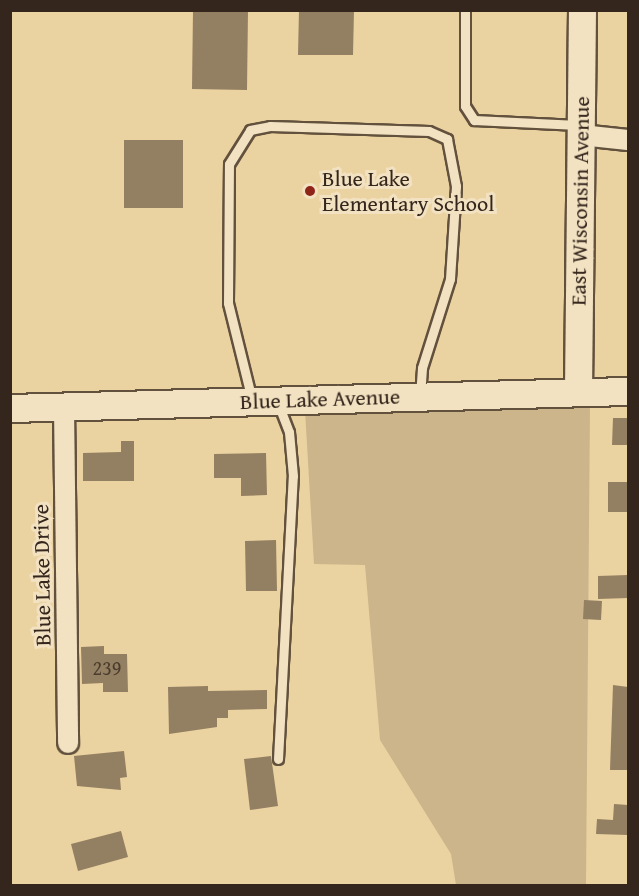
<!DOCTYPE html>
<html>
<head>
<meta charset="utf-8">
<style>
  body { margin:0 }
  #map { position:relative; width:639px; height:896px; overflow:hidden; background:#ebd2a1; font-family:"Gentium Book Plus",serif }
  div>[style] { position:absolute }
  [style*='--x'] { left:calc(var(--x)*1px); top:calc(var(--y)*1px); width:calc(var(--w)*1px); rotate:calc(var(--a)*1deg) }
  .green>* { inset:0; background:#ccb58a }
  .building>* { inset:0; background:#937f61 }
  .roads { filter:drop-shadow(2px 0 #62513d) drop-shadow(-2px 0 #62513d) drop-shadow(0 2px #62513d) drop-shadow(0 -2px #62513d) }
  .lane>* { height:9px; margin:-4.5px; padding:0 4.5px; transform-origin:4.5px; border-radius:4.5px; background:#f2e2c2 }
  .street>* { height:20px; margin:-10px; padding:0 10px; transform-origin:10px; border-radius:10px; background:#f2e2c2 }
  .secondary>* { height:27px; margin:-13.5px; padding:0 13.5px; transform-origin:13.5px; border-radius:13.5px; background:#f2e2c2 }
  .dots>* { width:16px; height:16px; translate:-50% -50%; box-sizing:border-box; border:3px solid #f2e2c2; border-radius:50% }
  span { translate:-50% -50%; white-space:nowrap; text-align:center; line-height:1.15; -webkit-text-stroke:6px #f2e2c2; paint-order:stroke }
  .number-label { font-size:20px; color:#4c3c2d }
  .number-label span { -webkit-text-stroke-width:0 }
  .poi-label { font-size:22px; color:#34261c }
  .left { translate:0 -50%; text-align:left }
  .street-label { font-size:22px; color:#34261c }
  .frame { position:absolute; inset:0; border:12px solid #34261c; pointer-events:none }
</style>
</head>
<body>
<div id="map">
  <div class="green">
    <i style="clip-path:polygon(590px 407px,586px 885px,456px 885px,451px 854px,380px 740px,365px 565px,314px 564px,305px 410px)"></i>
  </div>
  <div class="building">
    <i style="clip-path:polygon(193px 10px,248px 10px,247px 90px,192px 89px)"></i>
    <i style="clip-path:polygon(299px 10px,354px 10px,353px 55px,298px 55px)"></i>
    <i style="clip-path:polygon(124px 140px,183px 140px,183px 208px,124px 208px)"></i>
    <i style="clip-path:polygon(613px 418px,628px 418px,628px 445px,612px 445px)"></i>
    <i style="clip-path:polygon(121px 441px,134px 441px,134px 481px,83px 481px,83px 453px,121px 452px)"></i>
    <i style="clip-path:polygon(266px 453px,267px 495px,241px 496px,241px 478px,214px 478px,214px 454px)"></i>
    <i style="clip-path:polygon(608px 482px,628px 482px,628px 512px,608px 512px)"></i>
    <i style="clip-path:polygon(276px 540px,277px 591px,246px 591px,245px 541px)"></i>
    <i style="clip-path:polygon(628px 575px,628px 598px,598px 599px,598px 576px)"></i>
    <i style="clip-path:polygon(584px 600px,602px 601px,601px 620px,583px 619px)"></i>
    <i style="clip-path:polygon(104px 646px,104px 654px,127px 654px,128px 692px,103px 692px,103px 683px,82px 684px,81px 647px)"></i>
    <i style="clip-path:polygon(613px 685px,628px 687px,628px 770px,610px 770px)"></i>
    <i style="clip-path:polygon(208px 686px,208px 691px,267px 690px,267px 709px,228px 710px,228px 718px,217px 718px,217px 727px,169px 734px,168px 687px)"></i>
    <i style="clip-path:polygon(124px 751px,127px 777px,120px 778px,121px 790px,77px 786px,74px 756px)"></i>
    <i style="clip-path:polygon(271px 756px,278px 806px,250px 810px,244px 759px)"></i>
    <i style="clip-path:polygon(614px 804px,628px 805px,628px 835px,596px 834px,597px 819px,613px 820px)"></i>
    <i style="clip-path:polygon(121px 831px,128px 857px,78px 871px,71px 844px)"></i>
  </div>
  <div class="roads">
    <div class="lane">
      <i style="--x:465;--y:10;--w:96;--a:90"></i>
      <i style="--x:465;--y:106;--w:17;--a:57"></i>
      <i style="--x:474;--y:120;--w:104;--a:2.8"></i>
      <i style="--x:252;--y:400;--w:100;--a:-103.9"></i>
      <i style="--x:228;--y:303;--w:139;--a:-89.6"></i>
      <i style="--x:229;--y:164;--w:40;--a:-58"></i>
      <i style="--x:250;--y:130;--w:20;--a:-11"></i>
      <i style="--x:270;--y:126;--w:159;--a:1.8"></i>
      <i style="--x:429;--y:131;--w:20;--a:24"></i>
      <i style="--x:447;--y:139;--w:48;--a:79.2"></i>
      <i style="--x:456;--y:186;--w:93;--a:93.7"></i>
      <i style="--x:450;--y:279;--w:93;--a:107.5"></i>
      <i style="--x:422;--y:368;--w:26;--a:94"></i>
      <i style="--x:278;--y:759;--w:283;--a:-87"></i>
      <i style="--x:293;--y:476;--w:44;--a:-95.2"></i>
      <i style="--x:289;--y:432;--w:31;--a:-111"></i>
    </div>
    <div class="street">
      <i style="--x:581;--y:135;--w:47;--a:6.1"></i>
      <i style="--x:64;--y:406;--w:337;--a:89.3"></i>
    </div>
    <div class="secondary">
      <i style="--x:578;--y:391;--w:381;--a:-89.4"></i>
      <i style="--x:10;--y:408;--w:618;--a:-1.58"></i>
    </div>
  </div>
  <div class="dots">
    <i style="left:310px;top:191px;background:#8f2418"></i>
  </div>
  <div class="number-label">
    <span style="left:107px;top:667px">239</span>
  </div>
  <div class="poi-label">
    <span class="left" style="left:322px;top:191px">Blue Lake<br>Elementary School</span>
  </div>
  <div class="street-label">
    <span style="left:580px;top:201px;rotate:-89deg">East Wisconsin Avenue</span>
    <span style="left:320px;top:399px;rotate:-2deg">Blue Lake Avenue</span>
    <span style="left:42px;top:575px;rotate:-91deg">Blue Lake Drive</span>
  </div>
  <div class="frame"></div>
</div>
</body>
</html>
